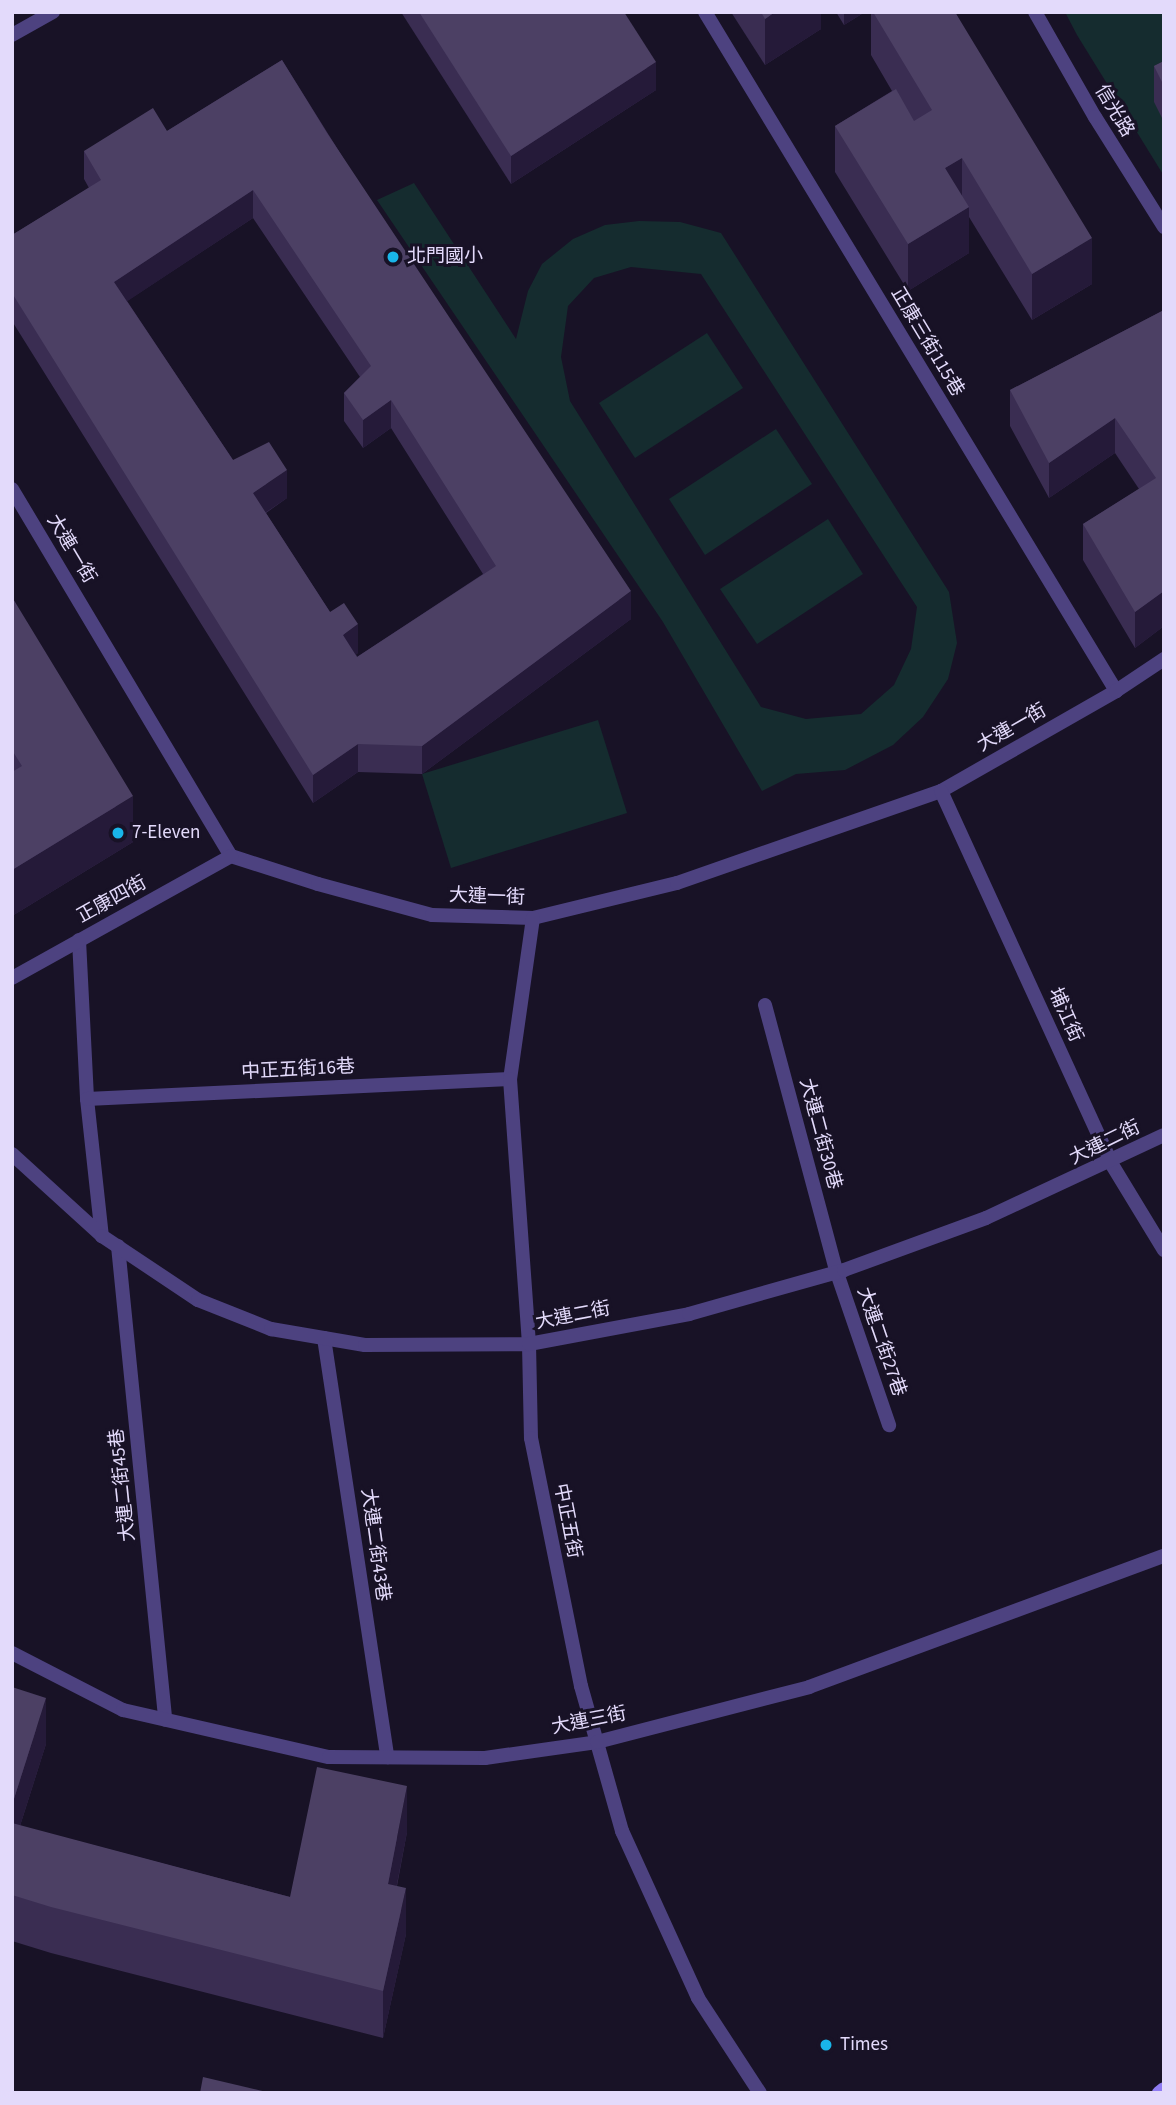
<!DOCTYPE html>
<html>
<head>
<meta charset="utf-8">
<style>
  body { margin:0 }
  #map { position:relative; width:1176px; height:2105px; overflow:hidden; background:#181226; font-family:"Source Sans 3","Noto Sans TC",sans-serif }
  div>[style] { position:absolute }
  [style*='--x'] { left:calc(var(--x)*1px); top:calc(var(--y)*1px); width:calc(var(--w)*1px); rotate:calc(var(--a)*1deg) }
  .green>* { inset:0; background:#152c2f }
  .lane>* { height:14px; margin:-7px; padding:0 7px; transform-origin:7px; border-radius:7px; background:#4d4280 }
  .street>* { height:14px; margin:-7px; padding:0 7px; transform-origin:7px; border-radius:7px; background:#4d4280 }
  .secondary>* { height:14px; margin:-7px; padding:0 7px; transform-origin:7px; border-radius:7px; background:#8f7bf2 }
  .wall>* { inset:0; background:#3a2d52 }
  .shaded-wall>* { inset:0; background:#251a39 }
  .building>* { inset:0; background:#4c4064 }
  .dots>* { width:19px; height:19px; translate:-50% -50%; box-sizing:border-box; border:4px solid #181226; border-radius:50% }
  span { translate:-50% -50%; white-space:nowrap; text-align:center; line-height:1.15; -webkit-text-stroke:6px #181226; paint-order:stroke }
  .street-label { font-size:19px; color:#e3dafb }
  .poi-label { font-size:19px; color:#e3dafb }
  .left { translate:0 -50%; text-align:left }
  .frame { position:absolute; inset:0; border:14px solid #e3dafb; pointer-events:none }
</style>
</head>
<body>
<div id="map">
  <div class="green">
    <i style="clip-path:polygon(1065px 12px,1164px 12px,1164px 176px,1077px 35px)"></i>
    <i style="clip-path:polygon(evenodd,414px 183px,516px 339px,528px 291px,542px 264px,573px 239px,605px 225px,639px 221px,680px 222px,721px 233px,949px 592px,957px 643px,948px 679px,923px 717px,893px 745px,845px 770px,796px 774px,762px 791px,663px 622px,377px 200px,414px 183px,631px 267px,701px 274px,917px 607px,911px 649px,894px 685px,861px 714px,806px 719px,761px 707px,570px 401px,561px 357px,568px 306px,594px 278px,631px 267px)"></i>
    <i style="clip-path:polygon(707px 333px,743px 388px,635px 458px,599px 403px)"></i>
    <i style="clip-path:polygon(776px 429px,812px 484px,705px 555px,669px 499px)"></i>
    <i style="clip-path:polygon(828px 519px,863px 574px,757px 644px,720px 589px)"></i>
    <i style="clip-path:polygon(598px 720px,627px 813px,451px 868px,422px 774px)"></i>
  </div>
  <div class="lane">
    <i style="--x:705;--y:12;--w:794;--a:58.81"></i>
    <i style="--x:79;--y:940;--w:159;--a:87.1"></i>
    <i style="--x:87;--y:1099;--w:138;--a:83.8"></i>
    <i style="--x:765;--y:1005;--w:278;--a:75"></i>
    <i style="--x:837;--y:1273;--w:161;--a:71.1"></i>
    <i style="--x:87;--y:1099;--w:423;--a:-2.7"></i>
    <i style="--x:118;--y:1246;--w:476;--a:84.3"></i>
    <i style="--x:324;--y:1338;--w:424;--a:81.4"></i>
  </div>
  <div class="street">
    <i style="--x:1035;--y:12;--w:121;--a:60.3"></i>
    <i style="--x:1095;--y:117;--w:130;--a:57.9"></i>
    <i style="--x:12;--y:35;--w:47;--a:-29.3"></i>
    <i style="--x:12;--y:489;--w:427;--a:59.2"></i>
    <i style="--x:231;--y:856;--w:91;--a:17.8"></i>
    <i style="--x:318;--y:884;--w:118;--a:15.2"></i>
    <i style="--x:432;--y:915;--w:101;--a:1.7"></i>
    <i style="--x:533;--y:918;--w:148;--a:-13.7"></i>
    <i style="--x:677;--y:883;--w:280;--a:-19.2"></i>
    <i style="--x:941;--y:791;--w:202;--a:-29.7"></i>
    <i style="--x:1116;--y:691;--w:58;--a:-33.7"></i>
    <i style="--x:941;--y:791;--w:409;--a:65.4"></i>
    <i style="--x:1111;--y:1163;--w:102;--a:58.7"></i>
    <i style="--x:533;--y:918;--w:163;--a:98.1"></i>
    <i style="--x:510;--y:1079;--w:266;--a:85.9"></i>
    <i style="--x:529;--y:1344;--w:94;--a:88.8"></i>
    <i style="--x:531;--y:1438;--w:253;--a:78.6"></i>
    <i style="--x:581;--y:1686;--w:151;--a:74.2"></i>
    <i style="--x:622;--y:1831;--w:183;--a:65.5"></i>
    <i style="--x:698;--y:1998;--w:113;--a:56.9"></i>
    <i style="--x:12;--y:978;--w:251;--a:-29.1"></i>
    <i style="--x:12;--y:1154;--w:122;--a:42.3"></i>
    <i style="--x:102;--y:1236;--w:115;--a:33.7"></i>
    <i style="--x:198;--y:1300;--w:79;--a:21.7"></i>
    <i style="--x:271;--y:1329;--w:95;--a:9.7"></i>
    <i style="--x:365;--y:1345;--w:164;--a:-0.3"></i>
    <i style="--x:529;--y:1344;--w:163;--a:-10.6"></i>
    <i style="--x:689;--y:1314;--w:161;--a:-15.8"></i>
    <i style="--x:844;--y:1270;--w:151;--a:-20.1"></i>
    <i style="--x:986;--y:1218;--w:196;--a:-25"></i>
    <i style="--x:12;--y:1653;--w:125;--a:27.2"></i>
    <i style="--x:123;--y:1710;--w:211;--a:12.9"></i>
    <i style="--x:329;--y:1757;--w:156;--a:0.4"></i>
    <i style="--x:485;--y:1758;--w:113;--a:-8.1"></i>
    <i style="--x:597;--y:1742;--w:219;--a:-14.5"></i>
    <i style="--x:809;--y:1687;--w:378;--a:-20.3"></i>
  </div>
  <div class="secondary">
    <i style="--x:1159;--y:2093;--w:6;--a:-39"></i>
  </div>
  <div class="wall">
    <i style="clip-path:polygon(401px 12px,624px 12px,656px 90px,511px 184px)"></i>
    <i style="clip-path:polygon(731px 12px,821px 12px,821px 29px,765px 65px)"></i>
    <i style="clip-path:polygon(836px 12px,865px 12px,844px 25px)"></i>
    <i style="clip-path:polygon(871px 12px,955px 12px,1092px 284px,1032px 320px,969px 217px,969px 253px,908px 291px,835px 172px,835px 126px,892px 91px,871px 55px)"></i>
    <i style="clip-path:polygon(evenodd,282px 60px,631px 619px,422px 774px,358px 772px,313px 803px,12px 321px,12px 235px,89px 188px,84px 179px,84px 151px,167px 131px,282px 60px,253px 218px,360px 377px,344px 393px,344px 421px,363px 448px,391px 428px,483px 574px,357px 657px,356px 654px,358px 653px,330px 612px,266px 513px,287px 498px,233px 460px,127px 301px,253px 218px)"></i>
    <i style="clip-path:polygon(1164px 61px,1164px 122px,1154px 102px,1154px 66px)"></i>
    <i style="clip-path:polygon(1164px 310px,1164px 626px,1135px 648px,1083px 560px,1083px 524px,1139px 489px,1115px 453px,1049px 498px,1010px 426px,1010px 390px)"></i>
    <i style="clip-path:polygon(12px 597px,133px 842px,12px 916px)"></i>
    <i style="clip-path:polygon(12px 1687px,46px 1744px,20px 1826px,290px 1897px,407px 1832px,397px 1886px,406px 1934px,383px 2038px,51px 1953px,12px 1941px)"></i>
  </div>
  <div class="shaded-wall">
    <i style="clip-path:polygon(775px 12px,821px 12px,821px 29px,765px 65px,765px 19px)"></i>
    <i style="clip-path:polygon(844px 12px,865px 12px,844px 25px)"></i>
    <i style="clip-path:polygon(656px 62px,656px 90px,511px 184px,511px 156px)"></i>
    <i style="clip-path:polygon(962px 158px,962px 204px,945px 168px)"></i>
    <i style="clip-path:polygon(253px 190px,253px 218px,114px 310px,114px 282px)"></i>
    <i style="clip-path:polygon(969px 207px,969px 253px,908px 291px,908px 244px)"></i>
    <i style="clip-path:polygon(1092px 238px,1092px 284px,1032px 320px,1032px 274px)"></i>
    <i style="clip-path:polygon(391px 400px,391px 428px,363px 448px,363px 420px)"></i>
    <i style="clip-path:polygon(1115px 418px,1115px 453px,1049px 498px,1049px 463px)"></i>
    <i style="clip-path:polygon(287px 470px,287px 498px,253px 521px,253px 493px)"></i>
    <i style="clip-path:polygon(631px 591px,631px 619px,422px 774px,422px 746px)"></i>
    <i style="clip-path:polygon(1164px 591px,1164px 626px,1135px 648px,1135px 612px)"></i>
    <i style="clip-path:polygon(358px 624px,358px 653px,343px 663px,343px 635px)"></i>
    <i style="clip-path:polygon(358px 744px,358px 772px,313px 803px,313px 775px)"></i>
    <i style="clip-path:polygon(133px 796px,133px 842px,12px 916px,12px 870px)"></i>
    <i style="clip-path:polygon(46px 1698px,46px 1744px,12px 1851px,12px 1805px)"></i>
    <i style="clip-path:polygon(407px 1786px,407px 1832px,388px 1930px,388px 1884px)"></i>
    <i style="clip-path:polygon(406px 1888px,406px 1934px,383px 2038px,383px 1991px)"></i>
  </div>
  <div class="building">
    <i style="clip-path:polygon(419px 12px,624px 12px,656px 62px,511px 156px)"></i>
    <i style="clip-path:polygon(761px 12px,775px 12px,765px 19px)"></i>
    <i style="clip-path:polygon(873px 12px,955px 12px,1092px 238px,1032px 274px,962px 158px,945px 168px,969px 207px,908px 244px,835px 126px,896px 89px,914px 121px,932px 110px)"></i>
    <i style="clip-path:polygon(evenodd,282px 60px,327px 133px,631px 591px,422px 746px,358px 744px,313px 775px,12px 293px,12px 235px,101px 180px,84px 151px,153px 108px,167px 131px,282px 60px,253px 190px,371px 366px,344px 393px,363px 420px,391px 400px,496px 566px,357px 657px,343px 635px,358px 624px,344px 603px,330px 612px,253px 493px,287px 470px,269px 442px,233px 460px,114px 282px,253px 190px)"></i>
    <i style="clip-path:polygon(1164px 61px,1164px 86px,1154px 66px)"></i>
    <i style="clip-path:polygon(1164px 310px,1164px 591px,1135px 612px,1083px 524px,1156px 478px,1115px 418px,1049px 463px,1010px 390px)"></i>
    <i style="clip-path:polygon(12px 597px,133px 796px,12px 870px,12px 772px,22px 766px,12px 750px)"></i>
    <i style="clip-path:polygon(12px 1687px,46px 1698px,12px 1805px)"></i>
    <i style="clip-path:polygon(317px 1767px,407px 1786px,388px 1884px,406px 1888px,383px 1991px,51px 1907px,12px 1895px,12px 1823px,290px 1897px)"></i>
    <i style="clip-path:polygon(203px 2077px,271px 2093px,200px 2093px)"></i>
  </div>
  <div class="dots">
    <i style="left:393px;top:257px;background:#19b5e9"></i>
    <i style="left:118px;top:833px;background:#19b5e9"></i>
    <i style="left:826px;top:2045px;background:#19b5e9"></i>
  </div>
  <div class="street-label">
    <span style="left:1114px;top:111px;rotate:59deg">信光路</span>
    <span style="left:927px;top:342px;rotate:59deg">正康三街115巷</span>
    <span style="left:71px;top:549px;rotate:59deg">大連一街</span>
    <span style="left:1012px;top:728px;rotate:-30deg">大連一街</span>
    <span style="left:487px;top:897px;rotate:2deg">大連一街</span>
    <span style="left:112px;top:900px;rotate:-29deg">正康四街</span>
    <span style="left:1065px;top:1015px;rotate:66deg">埔江街</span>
    <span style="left:298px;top:1070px;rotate:-3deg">中正五街16巷</span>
    <span style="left:820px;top:1134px;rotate:75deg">大連二街30巷</span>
    <span style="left:1105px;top:1143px;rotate:-26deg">大連二街</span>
    <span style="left:573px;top:1316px;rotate:-11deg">大連二街</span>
    <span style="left:881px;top:1342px;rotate:71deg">大連二街27巷</span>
    <span style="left:123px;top:1485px;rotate:-96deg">大連二街45巷</span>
    <span style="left:567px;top:1521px;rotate:79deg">中正五街</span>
    <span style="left:375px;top:1545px;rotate:82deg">大連二街43巷</span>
    <span style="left:589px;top:1721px;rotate:-11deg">大連三街</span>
  </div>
  <div class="poi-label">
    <span class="left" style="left:407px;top:257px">北門國小</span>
    <span class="left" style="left:132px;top:833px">7-Eleven</span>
    <span class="left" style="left:840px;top:2045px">Times</span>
  </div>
  <div class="frame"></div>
</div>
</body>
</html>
